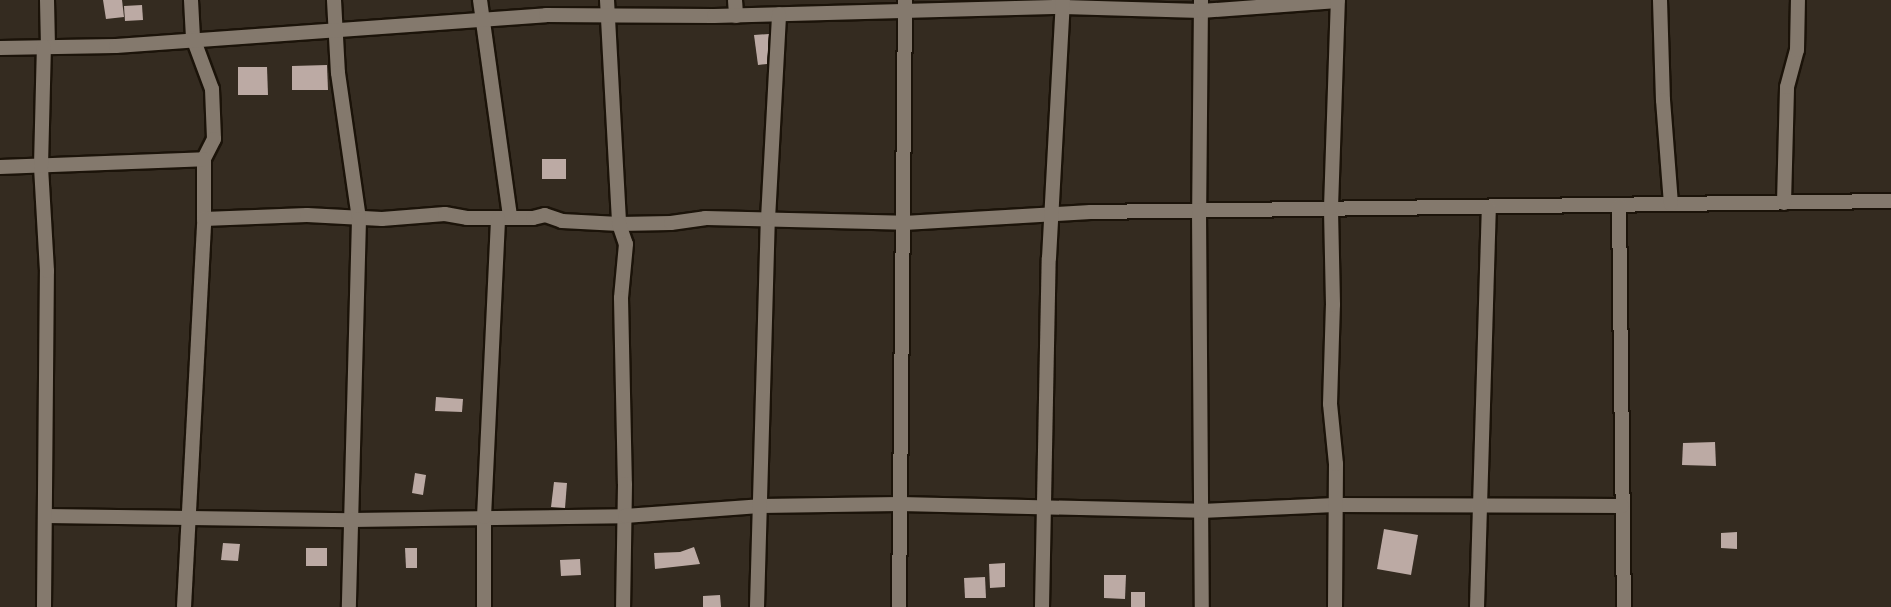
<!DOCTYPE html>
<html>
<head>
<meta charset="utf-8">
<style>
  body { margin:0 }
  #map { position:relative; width:1891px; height:607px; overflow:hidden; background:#342b20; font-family:"Space Grotesk",sans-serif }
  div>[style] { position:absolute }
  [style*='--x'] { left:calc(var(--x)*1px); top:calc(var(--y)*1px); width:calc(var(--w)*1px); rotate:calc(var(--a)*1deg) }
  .building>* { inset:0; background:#bcaaa4 }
  .roads { filter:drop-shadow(2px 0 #1b1309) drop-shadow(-2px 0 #1b1309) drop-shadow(0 2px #1b1309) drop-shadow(0 -2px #1b1309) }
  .minor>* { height:14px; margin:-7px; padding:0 7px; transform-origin:7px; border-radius:7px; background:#84796d }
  span { translate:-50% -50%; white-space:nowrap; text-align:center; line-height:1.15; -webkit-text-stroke:6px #18140f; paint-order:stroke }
</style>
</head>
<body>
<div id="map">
  <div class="building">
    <i style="clip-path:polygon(103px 0,122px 0,124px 17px,106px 19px)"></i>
    <i style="clip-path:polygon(142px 5px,143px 20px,125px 21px,124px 6px)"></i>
    <i style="clip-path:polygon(769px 34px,767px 64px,758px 65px,754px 35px)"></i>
    <i style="clip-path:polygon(327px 65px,328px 90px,292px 90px,292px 66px)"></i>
    <i style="clip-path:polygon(238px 67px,267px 67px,268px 95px,238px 95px)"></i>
    <i style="clip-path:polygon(542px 159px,566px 159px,566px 179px,542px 179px)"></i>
    <i style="clip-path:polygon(436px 397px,463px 399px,462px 412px,435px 411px)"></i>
    <i style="clip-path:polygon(1715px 442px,1716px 466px,1682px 465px,1683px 443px)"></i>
    <i style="clip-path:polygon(415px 473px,426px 475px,423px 495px,412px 493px)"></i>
    <i style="clip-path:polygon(554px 482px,567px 483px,565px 508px,551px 507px)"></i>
    <i style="clip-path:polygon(1384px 529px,1418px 535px,1411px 575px,1377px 569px)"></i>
    <i style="clip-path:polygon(1737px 532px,1737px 549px,1721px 548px,1721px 533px)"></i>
    <i style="clip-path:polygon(223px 543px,240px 544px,238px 561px,221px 560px)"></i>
    <i style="clip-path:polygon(694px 547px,700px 564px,655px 569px,654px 553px,680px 552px)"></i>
    <i style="clip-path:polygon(306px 548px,327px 548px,327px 566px,306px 566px)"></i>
    <i style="clip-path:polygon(405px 548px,417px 548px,417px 568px,406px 568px)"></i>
    <i style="clip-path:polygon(580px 559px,581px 575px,561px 576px,560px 560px)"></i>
    <i style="clip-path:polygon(1005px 563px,1005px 587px,990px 588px,989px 564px)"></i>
    <i style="clip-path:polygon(1104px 575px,1126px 575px,1125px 599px,1104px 598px)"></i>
    <i style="clip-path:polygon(985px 577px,986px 598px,965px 598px,964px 578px)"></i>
    <i style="clip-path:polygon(1131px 592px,1145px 592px,1145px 607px,1131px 607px)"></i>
    <i style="clip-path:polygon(720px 595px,721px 607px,703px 607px,703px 596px)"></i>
  </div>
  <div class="roads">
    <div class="minor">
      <i style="--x:47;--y:0;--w:47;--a:88.8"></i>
      <i style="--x:191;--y:0;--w:38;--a:87"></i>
      <i style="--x:193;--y:38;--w:54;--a:69.6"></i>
      <i style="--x:212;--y:89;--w:50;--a:87.7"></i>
      <i style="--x:214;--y:139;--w:22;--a:117"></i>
      <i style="--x:204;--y:159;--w:60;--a:90"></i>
      <i style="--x:204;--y:219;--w:103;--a:-2.2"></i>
      <i style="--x:307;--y:215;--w:75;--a:3.1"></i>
      <i style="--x:382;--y:219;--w:63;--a:-4.5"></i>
      <i style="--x:445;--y:214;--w:22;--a:10"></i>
      <i style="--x:467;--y:218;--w:66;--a:0"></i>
      <i style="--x:533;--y:218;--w:12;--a:-14"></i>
      <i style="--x:545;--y:215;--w:18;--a:19"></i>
      <i style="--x:562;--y:221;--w:57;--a:3"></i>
      <i style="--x:619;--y:224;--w:52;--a:-1.1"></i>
      <i style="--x:671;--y:223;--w:34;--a:-8"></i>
      <i style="--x:705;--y:218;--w:199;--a:1.4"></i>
      <i style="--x:904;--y:223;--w:187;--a:-3.4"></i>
      <i style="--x:1091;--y:212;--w:800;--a:-0.79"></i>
      <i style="--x:334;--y:0;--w:73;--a:86.9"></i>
      <i style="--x:338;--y:73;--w:148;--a:81.8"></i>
      <i style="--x:359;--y:219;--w:388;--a:91.5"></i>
      <i style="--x:480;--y:0;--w:219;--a:82.1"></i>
      <i style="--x:607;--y:0;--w:224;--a:86.9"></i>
      <i style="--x:619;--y:224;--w:21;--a:71"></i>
      <i style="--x:626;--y:244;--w:54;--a:95.3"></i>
      <i style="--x:621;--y:298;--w:186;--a:88.8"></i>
      <i style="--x:625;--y:484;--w:123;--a:90.9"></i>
      <i style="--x:735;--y:0;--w:16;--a:86"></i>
      <i style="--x:1201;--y:0;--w:210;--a:90.5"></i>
      <i style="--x:1199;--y:210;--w:397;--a:89.6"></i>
      <i style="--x:1660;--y:0;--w:100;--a:88.3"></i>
      <i style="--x:1663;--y:100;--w:104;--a:85.6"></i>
      <i style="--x:0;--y:48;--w:116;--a:-1"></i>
      <i style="--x:116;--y:46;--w:431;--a:-4.1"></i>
      <i style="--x:546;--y:15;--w:168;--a:0.3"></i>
      <i style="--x:714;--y:16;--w:349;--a:-1.5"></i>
      <i style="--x:1063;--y:7;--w:138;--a:1.7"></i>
      <i style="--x:1201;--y:11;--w:137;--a:-4.2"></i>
      <i style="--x:0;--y:167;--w:204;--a:-2.2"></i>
      <i style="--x:1784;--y:203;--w:116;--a:-88.5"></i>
      <i style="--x:1787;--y:87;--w:38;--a:-75"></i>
      <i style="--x:1797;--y:50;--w:50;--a:-88.9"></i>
      <i style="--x:1619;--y:206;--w:401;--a:89.3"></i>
      <i style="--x:46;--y:516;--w:305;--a:0.8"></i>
      <i style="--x:351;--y:520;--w:274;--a:-0.8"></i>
      <i style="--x:625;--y:516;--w:135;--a:-4.2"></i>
      <i style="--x:760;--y:506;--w:140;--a:-0.8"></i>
      <i style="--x:900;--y:504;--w:301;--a:1.3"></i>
      <i style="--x:1201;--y:511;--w:134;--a:-2.6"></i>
      <i style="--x:1335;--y:505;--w:287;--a:0.2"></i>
      <i style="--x:44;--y:607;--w:336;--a:-89.5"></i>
      <i style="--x:47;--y:271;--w:105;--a:-93.3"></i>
      <i style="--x:41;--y:166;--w:119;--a:-88.6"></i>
      <i style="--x:184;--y:607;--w:389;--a:-87"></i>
      <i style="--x:484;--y:607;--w:90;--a:-90"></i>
      <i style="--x:484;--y:517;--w:299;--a:-87.3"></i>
      <i style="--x:757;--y:607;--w:388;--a:-88.4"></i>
      <i style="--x:768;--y:219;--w:205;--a:-86.9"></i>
      <i style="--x:899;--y:607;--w:607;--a:-89.43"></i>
      <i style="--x:1042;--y:607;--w:349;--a:-88.9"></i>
      <i style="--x:1049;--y:258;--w:258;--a:-86.9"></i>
      <i style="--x:1335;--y:607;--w:143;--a:-89.6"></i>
      <i style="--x:1336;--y:464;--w:60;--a:-95.7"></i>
      <i style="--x:1330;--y:404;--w:99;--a:-88.3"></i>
      <i style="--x:1333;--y:305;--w:97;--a:-91.2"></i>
      <i style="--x:1331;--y:208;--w:208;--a:-88.1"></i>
      <i style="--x:1477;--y:607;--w:399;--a:-88.3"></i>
    </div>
  </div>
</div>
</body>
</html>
